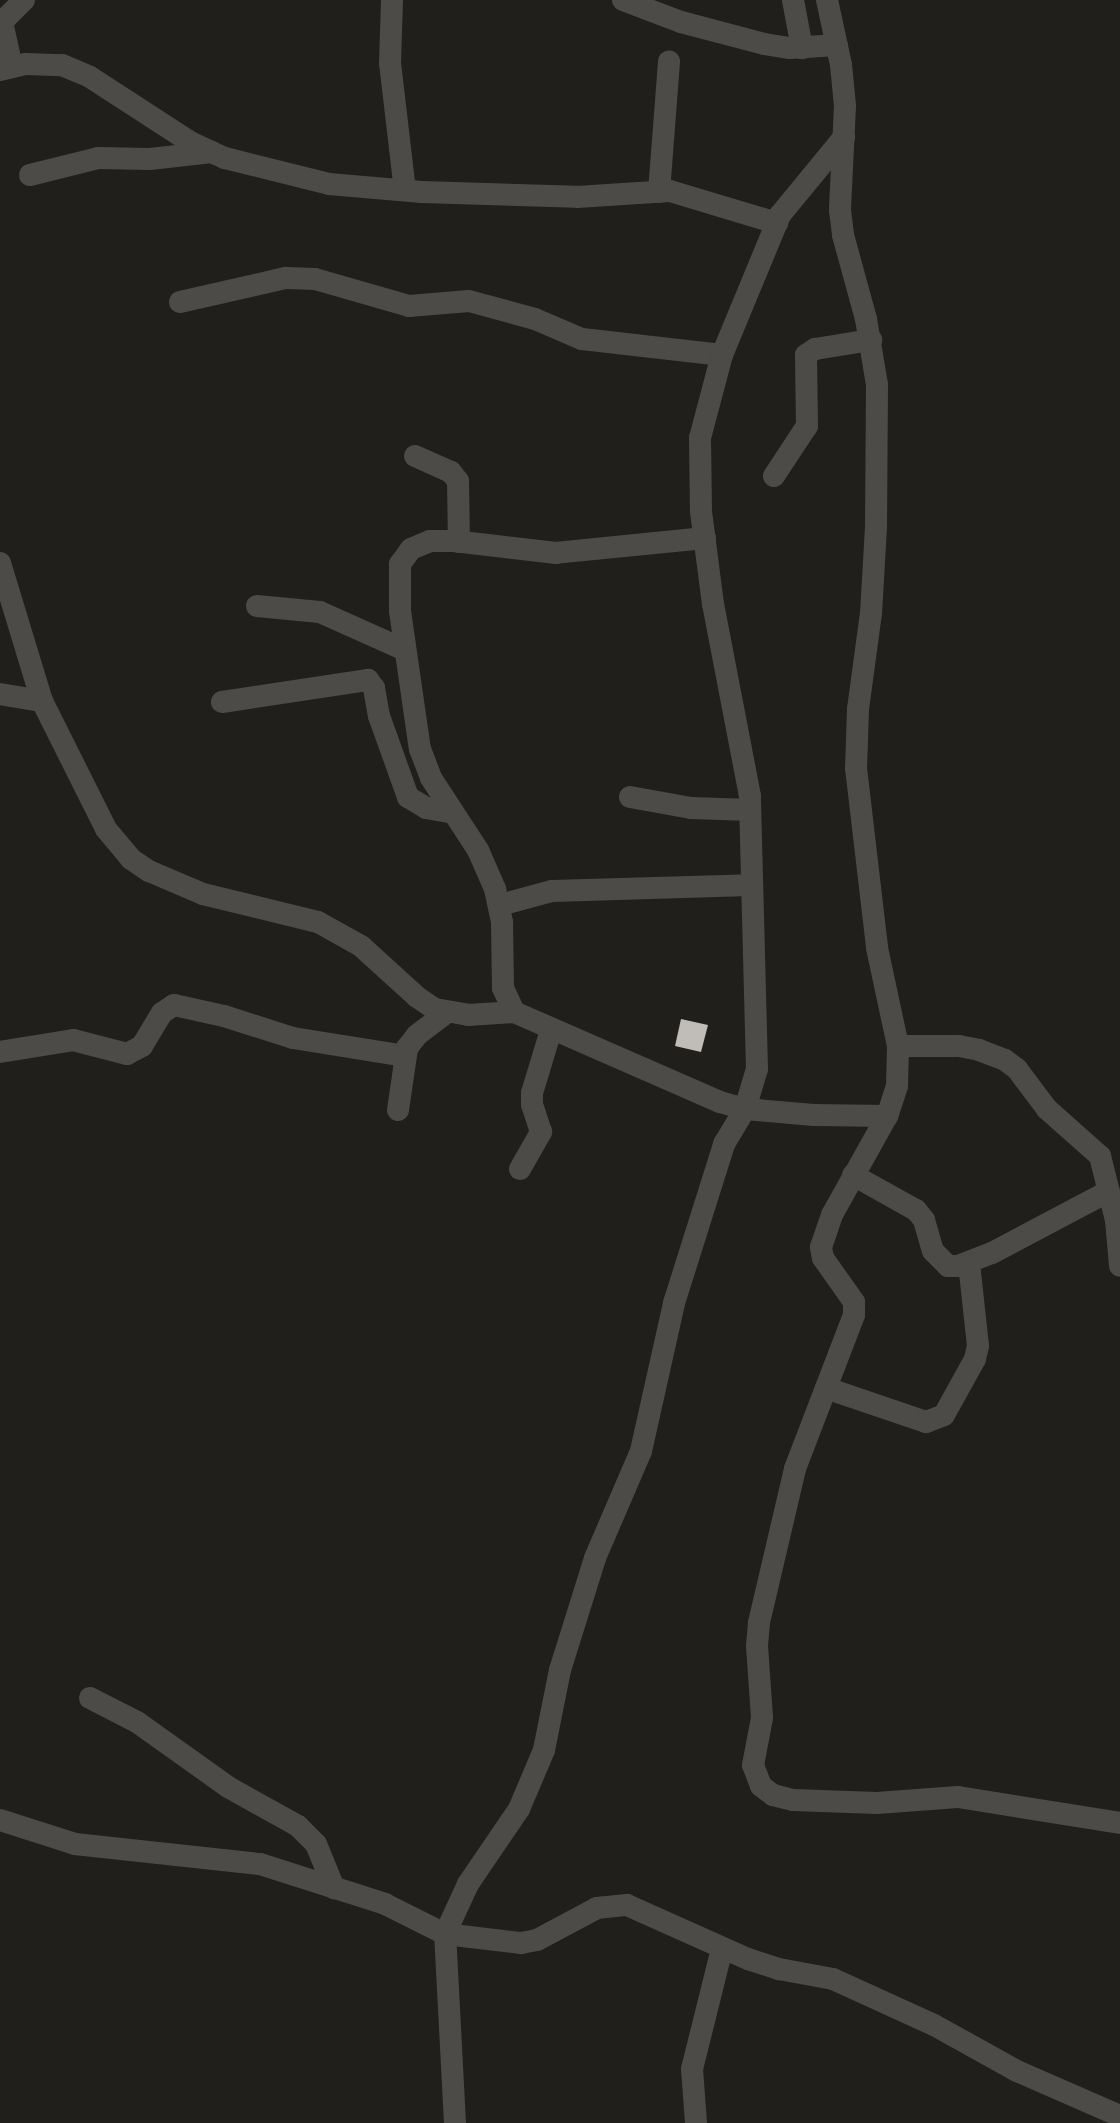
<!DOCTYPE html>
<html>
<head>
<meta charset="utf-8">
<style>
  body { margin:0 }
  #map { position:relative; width:1120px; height:2123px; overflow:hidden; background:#211f1c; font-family:"PT Sans Narrow",sans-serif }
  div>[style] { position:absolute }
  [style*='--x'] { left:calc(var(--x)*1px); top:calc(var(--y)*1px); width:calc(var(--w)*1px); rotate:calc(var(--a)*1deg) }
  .building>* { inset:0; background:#c0bdb9 }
  .minor>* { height:22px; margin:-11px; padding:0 11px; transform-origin:11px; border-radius:11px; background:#4c4b47 }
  span { translate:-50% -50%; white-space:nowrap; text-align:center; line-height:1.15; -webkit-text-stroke:8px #181613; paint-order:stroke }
</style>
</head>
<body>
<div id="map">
  <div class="building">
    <i style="clip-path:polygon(681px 1019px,708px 1025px,701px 1052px,675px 1046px)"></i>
  </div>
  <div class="minor">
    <i style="--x:392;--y:0;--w:63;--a:91.8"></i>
    <i style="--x:390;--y:63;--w:128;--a:83.3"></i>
    <i style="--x:623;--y:0;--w:62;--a:20.8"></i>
    <i style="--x:681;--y:22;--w:86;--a:14.8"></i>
    <i style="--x:764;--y:44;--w:26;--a:9"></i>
    <i style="--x:790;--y:48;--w:47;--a:-3.7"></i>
    <i style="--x:793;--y:0;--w:49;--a:79.4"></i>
    <i style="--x:827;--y:0;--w:66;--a:77.8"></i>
    <i style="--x:841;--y:65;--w:41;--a:84.4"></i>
    <i style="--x:845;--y:106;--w:104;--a:92.8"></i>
    <i style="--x:840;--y:210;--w:25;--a:83"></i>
    <i style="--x:843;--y:235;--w:87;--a:74.7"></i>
    <i style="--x:866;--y:319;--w:67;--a:80.5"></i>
    <i style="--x:877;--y:385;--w:142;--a:90.4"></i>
    <i style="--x:876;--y:527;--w:86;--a:93.3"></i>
    <i style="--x:871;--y:613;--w:97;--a:97.7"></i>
    <i style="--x:858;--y:709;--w:59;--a:91.9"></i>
    <i style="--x:856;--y:768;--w:181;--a:83.3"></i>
    <i style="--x:877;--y:948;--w:100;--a:77.9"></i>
    <i style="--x:898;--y:1046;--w:40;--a:91.4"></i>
    <i style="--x:897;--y:1086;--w:32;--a:108"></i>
    <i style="--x:887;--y:1116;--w:113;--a:119.1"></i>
    <i style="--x:832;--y:1215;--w:34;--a:109"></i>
    <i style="--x:821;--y:1247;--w:11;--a:80"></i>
    <i style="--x:823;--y:1258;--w:54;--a:54.8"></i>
    <i style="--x:854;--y:1302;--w:13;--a:90"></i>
    <i style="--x:854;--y:1315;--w:165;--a:111"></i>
    <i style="--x:795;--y:1469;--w:158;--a:103.2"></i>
    <i style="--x:759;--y:1623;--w:23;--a:95"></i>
    <i style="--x:757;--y:1646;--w:72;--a:86"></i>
    <i style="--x:762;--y:1718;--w:48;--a:100.8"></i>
    <i style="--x:753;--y:1765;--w:22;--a:69"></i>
    <i style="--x:761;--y:1786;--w:15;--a:37"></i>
    <i style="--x:773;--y:1795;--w:21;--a:14"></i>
    <i style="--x:793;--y:1800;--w:84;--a:2"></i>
    <i style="--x:877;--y:1803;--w:81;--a:-4.2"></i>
    <i style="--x:958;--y:1797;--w:164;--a:9.1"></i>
    <i style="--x:12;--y:67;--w:46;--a:-102.5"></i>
    <i style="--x:2;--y:22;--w:31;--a:-45"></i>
    <i style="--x:0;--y:70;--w:26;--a:-13"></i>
    <i style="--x:25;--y:64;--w:37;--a:2"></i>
    <i style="--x:62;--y:65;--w:30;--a:23"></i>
    <i style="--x:90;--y:77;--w:119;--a:33"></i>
    <i style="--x:190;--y:142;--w:38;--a:25"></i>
    <i style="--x:225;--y:158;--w:107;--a:14"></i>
    <i style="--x:329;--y:184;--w:93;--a:4.9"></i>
    <i style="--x:422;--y:192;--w:155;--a:1.8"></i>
    <i style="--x:577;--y:197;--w:93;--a:-3.7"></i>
    <i style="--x:670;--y:191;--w:112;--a:16.7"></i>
    <i style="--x:30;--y:175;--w:70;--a:-14"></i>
    <i style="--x:98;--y:158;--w:52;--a:1.1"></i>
    <i style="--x:150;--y:159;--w:62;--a:-6.4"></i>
    <i style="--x:659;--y:192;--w:131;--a:-85.6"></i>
    <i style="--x:180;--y:302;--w:109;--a:-12.8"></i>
    <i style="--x:286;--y:278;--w:29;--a:2"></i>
    <i style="--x:315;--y:279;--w:98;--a:16"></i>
    <i style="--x:409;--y:306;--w:60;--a:-4.8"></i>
    <i style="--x:469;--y:301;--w:68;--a:15.3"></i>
    <i style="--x:535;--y:319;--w:51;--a:23.1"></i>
    <i style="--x:582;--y:339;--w:141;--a:6.5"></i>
    <i style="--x:415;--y:456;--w:39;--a:24"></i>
    <i style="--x:451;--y:472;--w:11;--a:52"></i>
    <i style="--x:458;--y:481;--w:61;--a:89.1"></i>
    <i style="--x:774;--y:476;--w:60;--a:-56.6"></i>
    <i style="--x:807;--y:426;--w:71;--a:-90.8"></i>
    <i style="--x:806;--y:355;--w:11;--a:-34"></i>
    <i style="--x:815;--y:349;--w:57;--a:-9.1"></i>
    <i style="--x:705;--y:538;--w:150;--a:174.3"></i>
    <i style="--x:556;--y:553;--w:103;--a:-173.3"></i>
    <i style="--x:454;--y:541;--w:24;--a:180"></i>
    <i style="--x:430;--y:541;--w:21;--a:157"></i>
    <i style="--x:411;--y:549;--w:19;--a:126"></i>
    <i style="--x:400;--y:564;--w:47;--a:90"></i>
    <i style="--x:400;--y:611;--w:139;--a:81.8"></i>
    <i style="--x:420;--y:749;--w:31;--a:69"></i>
    <i style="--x:431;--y:778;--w:86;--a:56.9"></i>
    <i style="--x:478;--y:850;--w:43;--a:66.4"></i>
    <i style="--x:495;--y:889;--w:35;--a:78"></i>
    <i style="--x:502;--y:923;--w:65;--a:89.1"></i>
    <i style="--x:503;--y:988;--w:26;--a:65"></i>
    <i style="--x:514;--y:1012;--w:225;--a:23.6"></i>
    <i style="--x:720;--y:1102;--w:26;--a:16"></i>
    <i style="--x:745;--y:1109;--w:69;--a:5"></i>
    <i style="--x:814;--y:1115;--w:73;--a:0.8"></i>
    <i style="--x:0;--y:563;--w:144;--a:73.1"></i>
    <i style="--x:42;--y:701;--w:143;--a:63.4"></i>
    <i style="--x:106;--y:829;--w:39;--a:50"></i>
    <i style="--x:131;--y:859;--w:22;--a:34"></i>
    <i style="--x:149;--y:871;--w:59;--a:23.1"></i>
    <i style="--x:203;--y:894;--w:118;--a:13.7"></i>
    <i style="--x:318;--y:922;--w:49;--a:29.2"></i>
    <i style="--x:361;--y:946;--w:76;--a:42.3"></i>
    <i style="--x:417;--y:997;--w:22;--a:34"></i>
    <i style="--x:435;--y:1009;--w:34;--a:10"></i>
    <i style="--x:468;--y:1015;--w:46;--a:-3.7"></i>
    <i style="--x:257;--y:606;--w:63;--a:5.4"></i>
    <i style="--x:320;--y:612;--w:93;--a:24.1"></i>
    <i style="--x:0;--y:694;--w:43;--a:9.5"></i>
    <i style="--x:222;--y:702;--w:148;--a:-8.6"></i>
    <i style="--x:368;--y:680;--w:10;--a:53"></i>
    <i style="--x:374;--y:688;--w:28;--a:80"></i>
    <i style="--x:379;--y:716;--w:86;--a:70.3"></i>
    <i style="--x:408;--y:797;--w:21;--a:31"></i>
    <i style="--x:426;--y:808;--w:27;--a:10"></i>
    <i style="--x:630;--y:797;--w:62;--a:10.2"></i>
    <i style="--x:691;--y:808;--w:59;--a:1.9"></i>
    <i style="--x:500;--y:905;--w:54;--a:-15.1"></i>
    <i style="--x:552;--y:891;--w:198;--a:-1.7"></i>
    <i style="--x:898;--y:1046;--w:61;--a:0"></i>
    <i style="--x:959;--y:1046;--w:20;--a:11"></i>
    <i style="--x:979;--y:1050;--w:28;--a:21"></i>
    <i style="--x:1005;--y:1060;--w:15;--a:37"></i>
    <i style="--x:1017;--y:1069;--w:50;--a:53.1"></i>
    <i style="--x:1047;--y:1109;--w:71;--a:41.6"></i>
    <i style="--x:1100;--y:1156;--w:66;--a:76"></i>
    <i style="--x:1116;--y:1220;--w:46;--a:85"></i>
    <i style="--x:0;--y:1052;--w:74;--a:-9.3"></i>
    <i style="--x:73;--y:1040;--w:56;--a:14.5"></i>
    <i style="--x:127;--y:1054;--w:17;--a:-28"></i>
    <i style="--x:142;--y:1046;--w:39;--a:-59"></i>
    <i style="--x:162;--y:1013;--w:14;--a:-34"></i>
    <i style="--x:174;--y:1005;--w:51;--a:12.4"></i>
    <i style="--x:224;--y:1016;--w:72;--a:17.7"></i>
    <i style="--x:293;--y:1038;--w:113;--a:9.1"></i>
    <i style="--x:398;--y:1110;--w:63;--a:-81.7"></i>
    <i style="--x:407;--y:1048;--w:16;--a:-52"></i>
    <i style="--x:417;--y:1035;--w:36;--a:-37"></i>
    <i style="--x:520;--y:1169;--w:43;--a:-60.4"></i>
    <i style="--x:541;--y:1132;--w:28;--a:-108"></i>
    <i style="--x:532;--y:1105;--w:12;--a:-90"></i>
    <i style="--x:532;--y:1093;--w:66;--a:-73.2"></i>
    <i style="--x:853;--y:1175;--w:72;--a:29.1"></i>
    <i style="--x:916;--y:1210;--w:13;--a:51"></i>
    <i style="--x:924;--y:1220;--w:32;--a:74"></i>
    <i style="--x:933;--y:1251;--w:21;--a:45"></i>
    <i style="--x:948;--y:1266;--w:10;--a:0"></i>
    <i style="--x:958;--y:1266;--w:36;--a:-21"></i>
    <i style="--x:992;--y:1253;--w:132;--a:-27.9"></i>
    <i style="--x:826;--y:1388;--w:106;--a:18.8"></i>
    <i style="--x:926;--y:1422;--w:19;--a:-21"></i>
    <i style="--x:944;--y:1415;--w:64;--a:-61"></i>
    <i style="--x:975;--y:1359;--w:13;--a:-77"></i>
    <i style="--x:978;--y:1346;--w:83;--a:-96.2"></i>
    <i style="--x:90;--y:1698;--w:53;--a:27.1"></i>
    <i style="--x:137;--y:1722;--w:112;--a:35.5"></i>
    <i style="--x:228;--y:1787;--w:80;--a:29.1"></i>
    <i style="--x:298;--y:1826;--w:25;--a:45"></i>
    <i style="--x:316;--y:1844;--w:48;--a:67.8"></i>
    <i style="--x:0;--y:1820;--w:79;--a:17.7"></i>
    <i style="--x:75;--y:1844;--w:186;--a:6.2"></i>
    <i style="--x:260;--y:1864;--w:131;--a:17.7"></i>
    <i style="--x:385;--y:1904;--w:67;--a:26.6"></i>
    <i style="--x:445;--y:1934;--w:77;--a:6.8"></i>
    <i style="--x:521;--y:1943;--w:16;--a:-11"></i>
    <i style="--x:537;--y:1940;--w:68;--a:-28.1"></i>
    <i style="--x:597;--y:1908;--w:30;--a:-6"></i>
    <i style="--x:627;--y:1905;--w:133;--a:24.1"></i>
    <i style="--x:748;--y:1959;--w:33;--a:18"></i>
    <i style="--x:779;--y:1969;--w:55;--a:10.5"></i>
    <i style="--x:833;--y:1979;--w:111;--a:24.5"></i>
    <i style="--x:934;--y:2025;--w:95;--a:29"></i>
    <i style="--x:1017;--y:2071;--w:112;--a:23.6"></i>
    <i style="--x:455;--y:2123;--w:189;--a:-93"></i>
    <i style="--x:445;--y:1934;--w:55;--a:-65.3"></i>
    <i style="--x:468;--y:1884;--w:91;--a:-55.8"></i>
    <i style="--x:519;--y:1809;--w:64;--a:-67"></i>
    <i style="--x:544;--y:1750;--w:82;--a:-78.7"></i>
    <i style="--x:560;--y:1670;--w:117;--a:-72.6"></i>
    <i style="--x:595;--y:1558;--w:116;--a:-66.7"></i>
    <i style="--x:641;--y:1451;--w:152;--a:-77.4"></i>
    <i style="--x:674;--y:1303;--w:167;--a:-72.5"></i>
    <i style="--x:724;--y:1144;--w:41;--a:-59"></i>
    <i style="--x:745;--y:1109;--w:42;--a:-73.3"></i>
    <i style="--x:757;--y:1069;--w:273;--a:-91.5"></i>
    <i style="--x:750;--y:796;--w:196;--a:-100.9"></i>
    <i style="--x:713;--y:604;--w:94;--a:-97.4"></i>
    <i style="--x:701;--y:511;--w:73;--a:-90.8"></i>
    <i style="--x:700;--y:438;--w:86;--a:-75.2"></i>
    <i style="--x:722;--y:355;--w:152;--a:-67.5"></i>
    <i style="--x:780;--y:215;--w:101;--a:-50.6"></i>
    <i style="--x:696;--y:2123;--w:54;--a:-94.2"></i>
    <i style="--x:692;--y:2069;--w:124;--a:-76"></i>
  </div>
</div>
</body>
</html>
